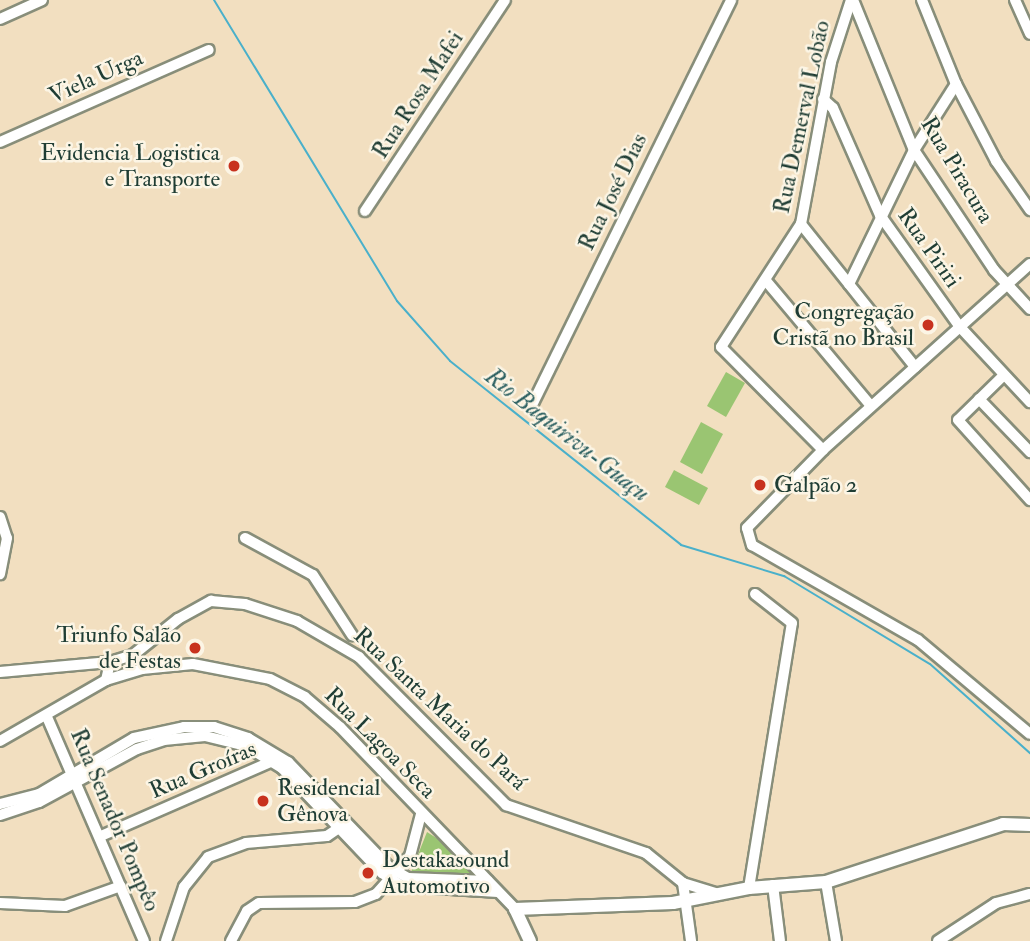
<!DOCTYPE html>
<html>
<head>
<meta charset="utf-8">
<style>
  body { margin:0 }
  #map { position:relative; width:1030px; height:941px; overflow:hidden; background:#f2dfc0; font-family:"IM FELL Double Pica",serif }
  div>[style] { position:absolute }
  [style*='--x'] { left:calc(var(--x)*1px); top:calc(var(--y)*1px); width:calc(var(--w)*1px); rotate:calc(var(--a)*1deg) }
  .green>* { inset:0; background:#9ac572 }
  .stream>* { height:2px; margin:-1px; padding:0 1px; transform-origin:1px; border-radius:1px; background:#4ab0ca }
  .roads { filter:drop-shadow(2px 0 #888e7a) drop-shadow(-2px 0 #888e7a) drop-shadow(0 2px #888e7a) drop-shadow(0 -2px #888e7a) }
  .minor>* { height:10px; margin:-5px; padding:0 5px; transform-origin:5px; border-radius:5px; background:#fff }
  .major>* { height:12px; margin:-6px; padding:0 6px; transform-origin:6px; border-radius:6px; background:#fff }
  .dots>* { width:19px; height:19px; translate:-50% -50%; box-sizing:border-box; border:4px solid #fcf5e5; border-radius:50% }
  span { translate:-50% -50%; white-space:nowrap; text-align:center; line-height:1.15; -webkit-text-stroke:5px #fcf5e5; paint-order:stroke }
  .street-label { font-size:23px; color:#1f3d34 }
  .poi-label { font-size:23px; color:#1f3d34 }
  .right { translate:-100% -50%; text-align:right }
  .left { translate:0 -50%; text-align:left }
  .water-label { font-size:24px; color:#2c6061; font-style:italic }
</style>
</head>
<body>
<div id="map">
  <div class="green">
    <i style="clip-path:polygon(726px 372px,745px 383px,726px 417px,707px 406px)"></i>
    <i style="clip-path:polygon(701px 422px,723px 434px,702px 474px,680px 462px)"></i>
    <i style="clip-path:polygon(674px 470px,708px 488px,699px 505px,665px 487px)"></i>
    <i style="clip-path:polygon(427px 832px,438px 839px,473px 875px,411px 872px)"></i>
  </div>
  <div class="stream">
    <i style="--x:214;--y:0;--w:352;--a:58.7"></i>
    <i style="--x:397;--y:301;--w:80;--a:48.5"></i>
    <i style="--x:450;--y:361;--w:295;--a:38.5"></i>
    <i style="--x:681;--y:545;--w:108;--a:16.8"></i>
    <i style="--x:784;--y:576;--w:170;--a:31.1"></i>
    <i style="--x:930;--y:664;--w:134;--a:41.7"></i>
  </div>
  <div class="roads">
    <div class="minor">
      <i style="--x:853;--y:0;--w:162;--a:67.9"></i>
      <i style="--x:914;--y:150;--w:144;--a:56.3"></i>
      <i style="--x:994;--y:270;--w:53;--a:47.3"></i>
      <i style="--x:922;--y:0;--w:91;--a:68"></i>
      <i style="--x:956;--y:84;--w:87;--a:62.5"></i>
      <i style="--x:996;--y:161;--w:60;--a:55.2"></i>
      <i style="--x:1015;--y:0;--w:37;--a:66"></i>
      <i style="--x:0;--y:19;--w:46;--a:-24.3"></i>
      <i style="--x:823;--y:99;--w:13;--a:42"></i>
      <i style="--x:833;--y:108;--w:117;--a:66.3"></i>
      <i style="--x:880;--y:215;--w:138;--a:54.5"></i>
      <i style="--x:960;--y:327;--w:103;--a:47"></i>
      <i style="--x:0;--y:142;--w:228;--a:-23.8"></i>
      <i style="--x:365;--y:211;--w:253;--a:-56.4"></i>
      <i style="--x:801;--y:224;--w:183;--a:51.4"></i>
      <i style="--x:1030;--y:264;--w:278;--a:138.1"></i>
      <i style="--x:823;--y:450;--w:109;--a:134.3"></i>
      <i style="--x:747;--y:528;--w:18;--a:74"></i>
      <i style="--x:752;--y:545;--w:191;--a:29.8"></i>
      <i style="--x:918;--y:640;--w:146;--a:40"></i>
      <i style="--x:767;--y:282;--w:162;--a:50"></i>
      <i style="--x:849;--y:284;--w:149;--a:-64.1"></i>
      <i style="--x:914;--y:150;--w:78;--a:-57.5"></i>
      <i style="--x:1004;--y:375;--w:64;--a:135.6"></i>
      <i style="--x:958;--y:420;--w:108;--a:48"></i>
      <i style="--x:979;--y:399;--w:74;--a:46.1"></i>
      <i style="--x:533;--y:403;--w:449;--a:-63.8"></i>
      <i style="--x:823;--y:450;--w:145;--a:-134.7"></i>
      <i style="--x:721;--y:347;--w:147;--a:-57"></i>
      <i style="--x:801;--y:224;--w:165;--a:-79.5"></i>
      <i style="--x:831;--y:62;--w:65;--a:-72.1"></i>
      <i style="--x:0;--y:517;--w:22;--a:72"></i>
      <i style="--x:7;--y:538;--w:37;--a:101"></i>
      <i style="--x:245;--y:538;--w:77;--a:28.6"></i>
      <i style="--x:313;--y:575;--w:72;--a:57"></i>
      <i style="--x:133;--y:655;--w:58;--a:-38.7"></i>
      <i style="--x:178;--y:619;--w:38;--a:-29"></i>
      <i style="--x:211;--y:601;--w:34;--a:5"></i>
      <i style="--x:245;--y:604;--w:55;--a:18.1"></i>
      <i style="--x:297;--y:621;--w:72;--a:30.1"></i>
      <i style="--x:359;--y:657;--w:209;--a:45.2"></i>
      <i style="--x:506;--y:805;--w:148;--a:18.9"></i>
      <i style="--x:646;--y:853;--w:48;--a:39"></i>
      <i style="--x:683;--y:883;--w:34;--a:17"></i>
      <i style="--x:0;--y:672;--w:110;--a:-5.2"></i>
      <i style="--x:106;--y:680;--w:18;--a:-77"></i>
      <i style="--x:110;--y:662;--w:24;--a:-17"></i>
      <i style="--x:133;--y:655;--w:19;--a:43"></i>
      <i style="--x:47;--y:717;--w:244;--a:66.6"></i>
      <i style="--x:0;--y:741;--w:122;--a:-29.9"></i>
      <i style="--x:106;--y:680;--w:38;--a:-17"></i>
      <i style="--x:142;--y:669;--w:51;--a:-5.6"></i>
      <i style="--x:193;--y:664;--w:78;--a:11"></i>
      <i style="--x:270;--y:679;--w:39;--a:27"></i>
      <i style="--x:305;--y:697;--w:46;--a:40.6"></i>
      <i style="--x:340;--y:727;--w:252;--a:46.1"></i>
      <i style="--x:0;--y:804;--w:40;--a:-14.4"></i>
      <i style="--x:39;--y:794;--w:110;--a:-30.5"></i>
      <i style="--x:134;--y:738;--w:51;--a:-12.4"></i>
      <i style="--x:184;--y:727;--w:30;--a:0"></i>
      <i style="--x:214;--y:727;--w:36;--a:18"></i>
      <i style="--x:248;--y:738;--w:47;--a:31"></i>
      <i style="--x:288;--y:762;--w:146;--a:46.1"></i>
      <i style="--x:389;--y:867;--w:22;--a:30"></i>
      <i style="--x:408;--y:878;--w:80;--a:2.1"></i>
      <i style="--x:0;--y:815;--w:41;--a:-18.4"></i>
      <i style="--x:39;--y:802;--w:111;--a:-28.4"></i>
      <i style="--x:137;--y:749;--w:28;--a:-18"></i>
      <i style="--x:164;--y:740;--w:41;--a:-5.6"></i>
      <i style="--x:205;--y:736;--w:42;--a:13.7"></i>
      <i style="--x:246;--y:746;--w:42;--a:31.4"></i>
      <i style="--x:282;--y:768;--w:145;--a:46.4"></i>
      <i style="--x:382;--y:873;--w:24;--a:33"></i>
      <i style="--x:402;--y:886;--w:96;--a:3.6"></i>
      <i style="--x:101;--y:836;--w:192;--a:-23.6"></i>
      <i style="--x:826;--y:882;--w:60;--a:80.4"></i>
      <i style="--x:683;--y:883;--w:59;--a:82.1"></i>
      <i style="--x:773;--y:885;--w:56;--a:82.9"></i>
      <i style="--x:749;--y:888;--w:268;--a:-80.8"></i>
      <i style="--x:792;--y:623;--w:47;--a:-141.9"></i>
      <i style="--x:0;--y:903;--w:65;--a:2.6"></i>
      <i style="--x:65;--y:906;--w:59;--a:-19.7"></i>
      <i style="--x:166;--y:941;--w:57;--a:-71.6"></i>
      <i style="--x:184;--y:887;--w:38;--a:-51"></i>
      <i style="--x:208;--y:857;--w:40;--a:-20.2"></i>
      <i style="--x:246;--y:843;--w:81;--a:-4.9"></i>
      <i style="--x:327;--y:836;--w:14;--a:-34"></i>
      <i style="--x:231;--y:941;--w:34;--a:-62"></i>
      <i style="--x:247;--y:911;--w:14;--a:-34"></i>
      <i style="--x:259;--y:903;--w:96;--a:-0.6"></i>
      <i style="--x:355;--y:902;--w:22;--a:-21"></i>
      <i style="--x:376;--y:894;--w:51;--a:-48.2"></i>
      <i style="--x:410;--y:856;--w:43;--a:-75.3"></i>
      <i style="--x:938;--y:941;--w:69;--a:-33.2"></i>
      <i style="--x:996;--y:903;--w:35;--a:-15"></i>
    </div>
    <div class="major">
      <i style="--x:530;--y:941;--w:35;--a:-115"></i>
      <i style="--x:515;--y:909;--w:158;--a:-2.2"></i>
      <i style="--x:673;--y:903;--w:77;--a:-11.2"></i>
      <i style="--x:749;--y:888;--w:77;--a:-4.5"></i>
      <i style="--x:826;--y:882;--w:186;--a:-18.1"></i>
      <i style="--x:1003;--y:824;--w:27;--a:2"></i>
    </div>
  </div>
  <div class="dots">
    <i style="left:234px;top:166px;background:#c8321e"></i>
    <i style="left:928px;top:325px;background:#c8321e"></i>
    <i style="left:760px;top:485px;background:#c8321e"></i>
    <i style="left:195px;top:648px;background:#c8321e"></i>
    <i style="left:263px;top:801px;background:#c8321e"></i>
    <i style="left:368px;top:873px;background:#c8321e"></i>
  </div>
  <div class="street-label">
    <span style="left:96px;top:77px;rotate:-24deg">Viela Urga</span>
    <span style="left:418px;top:95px;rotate:-57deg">Rua Rosa Mafei</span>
    <span style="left:802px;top:117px;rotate:-78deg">Rua Demerval Lobão</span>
    <span style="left:957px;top:170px;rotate:59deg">Rua Piracura</span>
    <span style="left:613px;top:192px;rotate:-64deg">Rua José Dias</span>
    <span style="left:929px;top:248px;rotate:55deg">Rua Piriri</span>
    <span style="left:440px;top:709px;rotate:43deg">Rua Santa Maria do Pará</span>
    <span style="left:380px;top:743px;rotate:45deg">Rua Lagoa Seca</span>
    <span style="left:203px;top:770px;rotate:-23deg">Rua Groíras</span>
    <span style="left:115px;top:820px;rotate:67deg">Rua Senador Pompêo</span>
  </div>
  <div class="poi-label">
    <span class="right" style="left:220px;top:166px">Evidencia Logistica<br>e Transporte</span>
    <span class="right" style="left:914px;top:325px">Congregação<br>Cristã no Brasil</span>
    <span class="left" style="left:774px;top:485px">Galpão 2</span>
    <span class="right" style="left:181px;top:648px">Triunfo Salão<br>de Festas</span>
    <span class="left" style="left:277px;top:801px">Residencial<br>Gênova</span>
    <span class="left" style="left:382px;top:873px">Destakasound<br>Automotivo</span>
  </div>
  <div class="water-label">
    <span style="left:567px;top:435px;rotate:38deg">Rio Baquirivu-Guaçu</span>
  </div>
</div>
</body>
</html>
